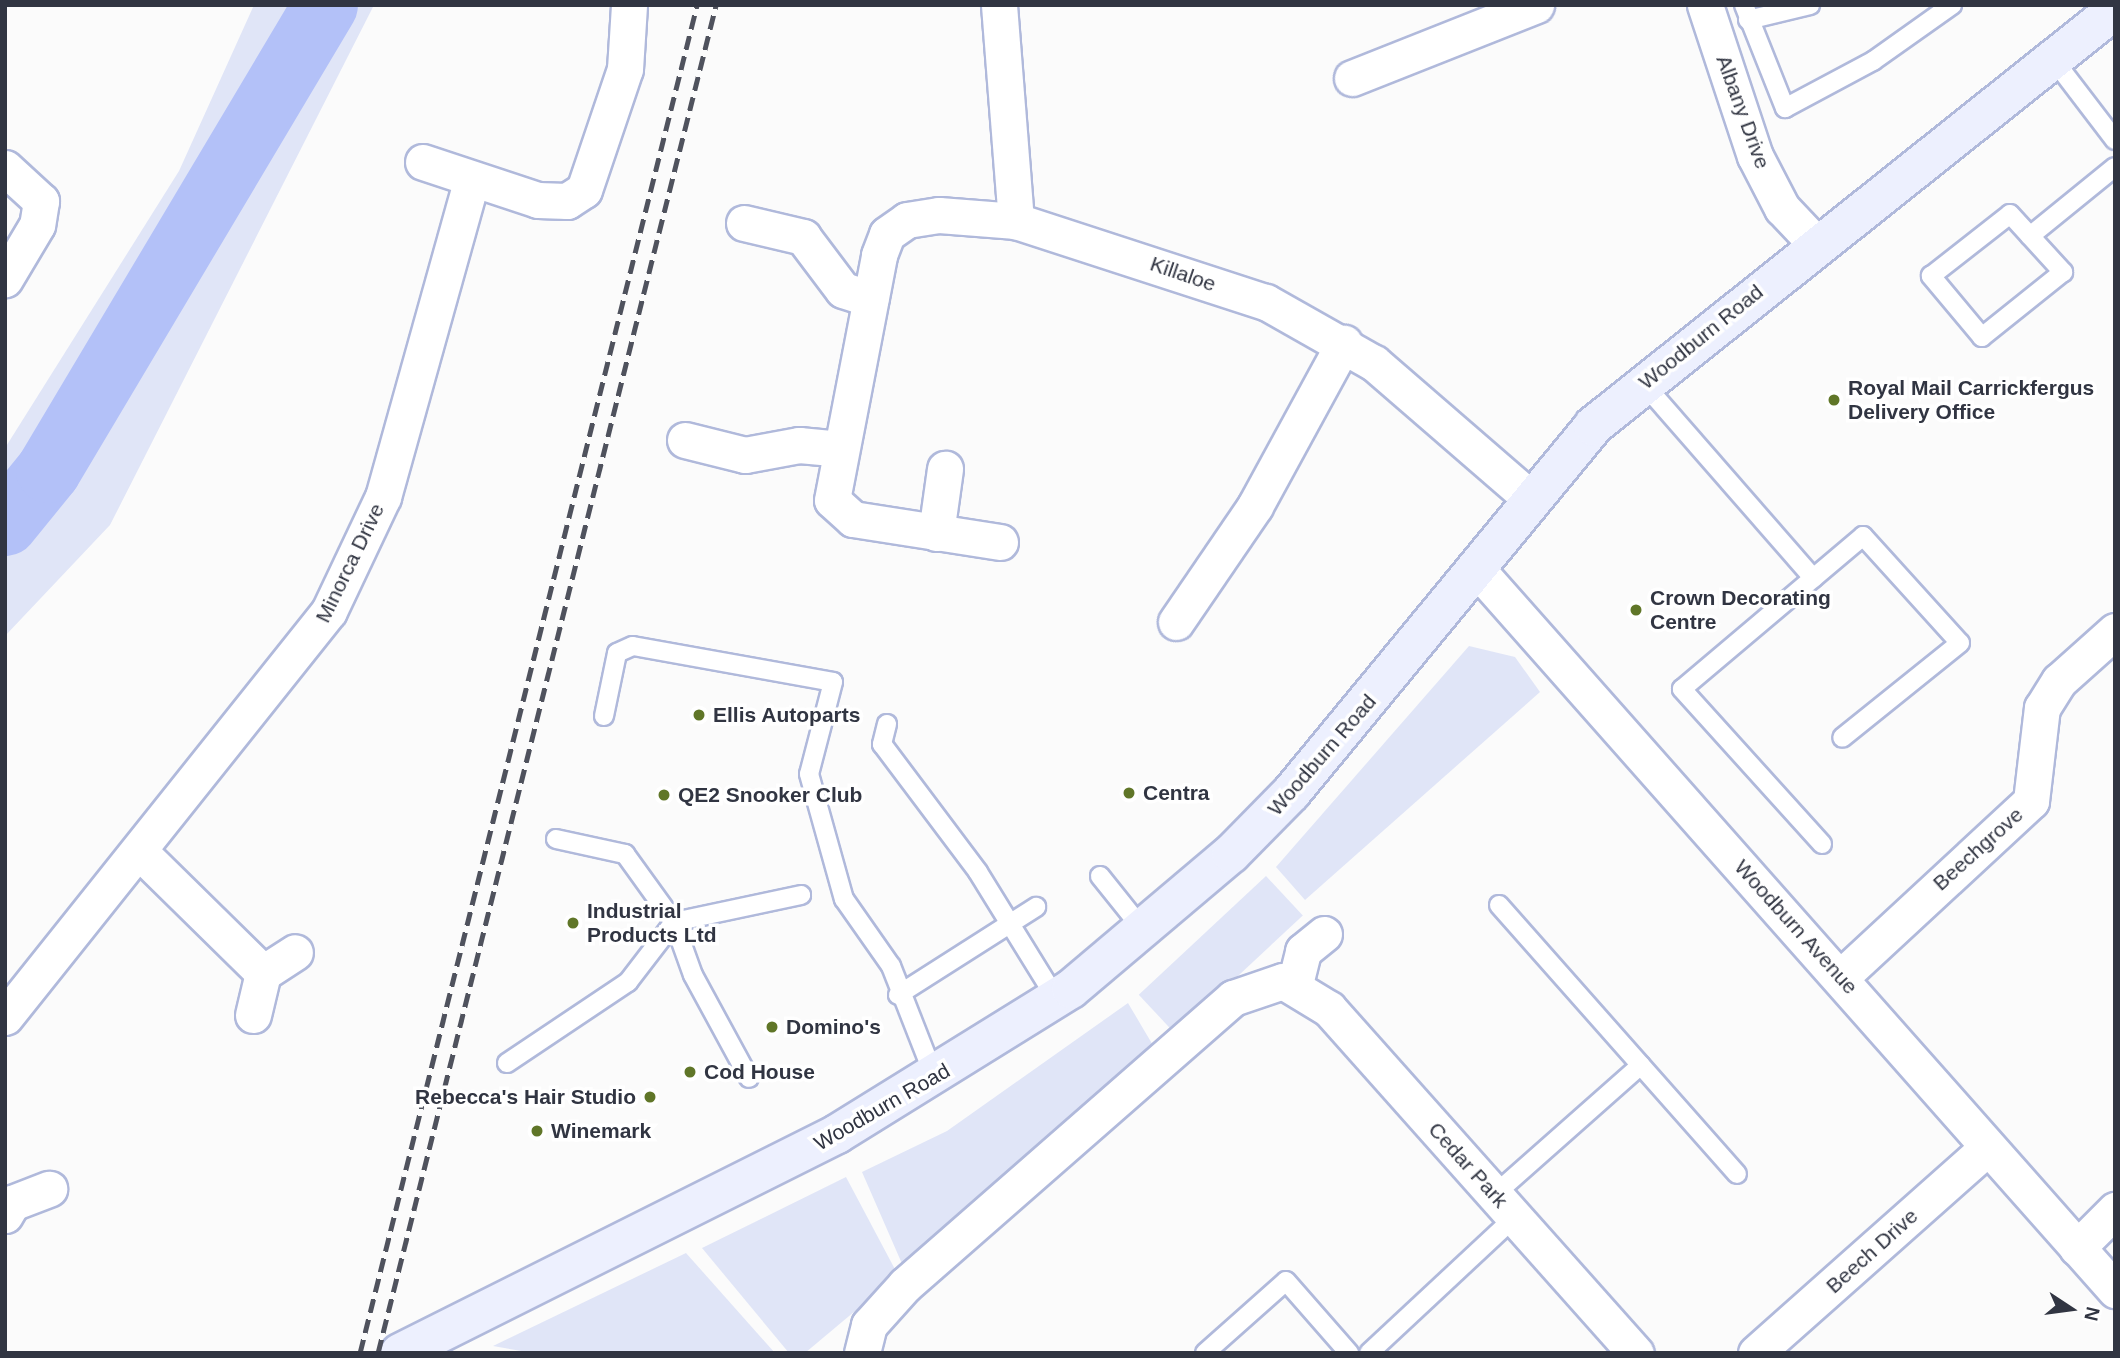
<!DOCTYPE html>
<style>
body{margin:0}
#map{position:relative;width:2120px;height:1358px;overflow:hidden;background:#fbfbfb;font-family:Helvetica,sans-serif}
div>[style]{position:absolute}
.green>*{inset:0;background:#e0e5f7;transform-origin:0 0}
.river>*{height:65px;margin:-32.5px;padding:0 32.5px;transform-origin:32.5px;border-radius:32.5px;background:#b3c1f8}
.roads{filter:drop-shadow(2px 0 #b0b9db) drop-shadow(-2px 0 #b0b9db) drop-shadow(0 2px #b0b9db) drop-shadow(0 -2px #b0b9db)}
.lane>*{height:18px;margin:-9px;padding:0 9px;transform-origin:9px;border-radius:9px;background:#fff}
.street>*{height:35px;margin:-17.5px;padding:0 17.5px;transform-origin:17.5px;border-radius:17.5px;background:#fff}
.secondary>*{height:38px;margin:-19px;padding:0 19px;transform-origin:19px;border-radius:19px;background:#edf0fe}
.rail>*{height:5px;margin-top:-2.5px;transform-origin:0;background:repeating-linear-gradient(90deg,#4f525d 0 14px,transparent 0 21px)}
.dots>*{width:19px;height:19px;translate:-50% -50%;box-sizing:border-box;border:4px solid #fff;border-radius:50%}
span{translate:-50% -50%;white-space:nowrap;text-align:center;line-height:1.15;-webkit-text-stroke:7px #fff;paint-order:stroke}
.street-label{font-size:21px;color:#313542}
.poi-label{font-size:21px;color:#313542;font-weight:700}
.left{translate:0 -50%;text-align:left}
.right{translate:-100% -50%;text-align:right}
.frame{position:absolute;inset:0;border:7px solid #313542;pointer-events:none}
.north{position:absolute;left:2036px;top:1274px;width:70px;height:70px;-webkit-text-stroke:5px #fff;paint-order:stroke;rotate:103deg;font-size:19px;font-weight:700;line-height:28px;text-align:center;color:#313542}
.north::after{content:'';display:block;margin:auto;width:24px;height:32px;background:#313542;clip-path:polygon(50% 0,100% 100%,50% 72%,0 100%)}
</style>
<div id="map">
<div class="green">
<div style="clip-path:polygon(254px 5px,374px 5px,110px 525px,5px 636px,5px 448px,179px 171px)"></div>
<div style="clip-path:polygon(1469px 646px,1515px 657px,1540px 692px,1305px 900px,1276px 867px)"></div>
<div style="left:1266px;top:876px;width:54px;height:174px;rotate:47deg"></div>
<div style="clip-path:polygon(1128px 1003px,1154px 1047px,903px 1266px,862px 1172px,947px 1131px)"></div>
<div style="clip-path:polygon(846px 1177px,898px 1275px,805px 1353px,789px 1353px,702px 1248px)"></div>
<div style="clip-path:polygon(686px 1253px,775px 1353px,533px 1353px,493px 1346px)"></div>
</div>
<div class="river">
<div style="left:5px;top:523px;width:68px;rotate:-50.9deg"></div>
<div style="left:48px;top:470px;width:541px;rotate:-59.22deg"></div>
</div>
<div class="roads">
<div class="lane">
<div style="left:1744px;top:5px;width:111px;rotate:68.3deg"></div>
<div style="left:1785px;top:108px;width:100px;rotate:-28.1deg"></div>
<div style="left:1873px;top:61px;width:97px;rotate:-35.3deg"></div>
<div style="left:1748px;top:20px;width:64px;rotate:-13.6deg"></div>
<div style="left:2053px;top:59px;width:102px;rotate:52.6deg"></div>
<div style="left:2010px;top:214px;width:79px;rotate:47.6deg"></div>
<div style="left:2063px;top:272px;width:104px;rotate:141.3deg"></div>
<div style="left:1982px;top:337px;width:80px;rotate:-129.9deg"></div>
<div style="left:1931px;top:276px;width:100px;rotate:-38.1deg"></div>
<div style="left:2030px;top:236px;width:109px;rotate:-39.1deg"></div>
<div style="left:1643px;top:383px;width:259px;rotate:48.9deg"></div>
<div style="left:604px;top:716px;width:64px;rotate:-78.3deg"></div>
<div style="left:617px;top:653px;width:17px;rotate:-24deg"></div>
<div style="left:633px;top:646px;width:203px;rotate:10.2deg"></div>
<div style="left:833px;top:682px;width:95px;rotate:104.6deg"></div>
<div style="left:809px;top:774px;width:130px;rotate:74.4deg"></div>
<div style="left:844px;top:899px;width:82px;rotate:55deg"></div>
<div style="left:891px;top:966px;width:120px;rotate:68.6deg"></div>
<div style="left:887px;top:724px;width:21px;rotate:104deg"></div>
<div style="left:882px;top:744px;width:160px;rotate:53.1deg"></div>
<div style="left:978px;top:872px;width:150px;rotate:58.3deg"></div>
<div style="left:556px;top:839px;width:71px;rotate:12.3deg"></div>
<div style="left:625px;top:854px;width:84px;rotate:54.2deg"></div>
<div style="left:674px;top:922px;width:56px;rotate:70.3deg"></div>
<div style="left:693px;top:975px;width:117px;rotate:61.5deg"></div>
<div style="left:1822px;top:844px;width:209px;rotate:-132.1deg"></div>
<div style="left:1682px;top:689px;width:237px;rotate:-40.2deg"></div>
<div style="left:1863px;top:536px;width:144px;rotate:47.8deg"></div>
<div style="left:1960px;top:643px;width:151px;rotate:141.2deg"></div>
<div style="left:1100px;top:876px;width:70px;rotate:51.3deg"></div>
<div style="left:1499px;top:905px;width:359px;rotate:48.5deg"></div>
<div style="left:898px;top:995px;width:164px;rotate:-32.5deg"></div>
<div style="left:507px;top:1063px;width:146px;rotate:-33.8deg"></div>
<div style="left:628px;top:982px;width:76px;rotate:-52.5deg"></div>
<div style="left:674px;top:922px;width:130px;rotate:-12deg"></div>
<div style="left:1494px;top:1195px;width:196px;rotate:-41.5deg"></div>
<div style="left:1205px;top:1353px;width:108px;rotate:-41.6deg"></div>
<div style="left:1286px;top:1281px;width:96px;rotate:48.8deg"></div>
<div style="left:1369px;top:1353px;width:200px;rotate:-43deg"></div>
</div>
<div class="street">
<div style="left:999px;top:5px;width:217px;rotate:85.5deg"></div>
<div style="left:1705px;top:5px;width:159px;rotate:71.7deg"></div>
<div style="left:1755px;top:156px;width:59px;rotate:62.6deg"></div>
<div style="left:1782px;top:208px;width:51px;rotate:46.6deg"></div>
<div style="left:1352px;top:78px;width:198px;rotate:-21.6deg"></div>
<div style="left:423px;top:162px;width:121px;rotate:18.3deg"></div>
<div style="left:538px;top:200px;width:29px;rotate:2deg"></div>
<div style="left:567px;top:201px;width:20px;rotate:-33deg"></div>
<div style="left:584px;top:190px;width:128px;rotate:-71.3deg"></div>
<div style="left:625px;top:69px;width:64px;rotate:-86.4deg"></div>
<div style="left:5px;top:168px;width:49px;rotate:42.5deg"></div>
<div style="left:41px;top:201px;width:24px;rotate:99deg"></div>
<div style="left:37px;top:225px;width:63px;rotate:120.7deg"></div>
<div style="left:744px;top:223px;width:61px;rotate:13.3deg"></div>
<div style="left:803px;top:237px;width:66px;rotate:53deg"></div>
<div style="left:843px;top:290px;width:29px;rotate:18deg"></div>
<div style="left:685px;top:440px;width:62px;rotate:14deg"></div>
<div style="left:745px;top:455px;width:55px;rotate:-10.5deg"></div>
<div style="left:799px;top:445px;width:42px;rotate:5.4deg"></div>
<div style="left:936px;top:533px;width:65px;rotate:-82deg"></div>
<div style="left:1000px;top:542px;width:149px;rotate:-171.1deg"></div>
<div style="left:853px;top:519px;width:28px;rotate:-138deg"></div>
<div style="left:832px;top:500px;width:249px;rotate:-79.1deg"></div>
<div style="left:879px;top:255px;width:22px;rotate:-69deg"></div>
<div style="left:887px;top:234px;width:24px;rotate:-35deg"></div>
<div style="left:907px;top:220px;width:32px;rotate:-9deg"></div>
<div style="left:939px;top:215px;width:77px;rotate:4.5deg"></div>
<div style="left:1016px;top:221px;width:263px;rotate:18deg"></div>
<div style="left:1266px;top:302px;width:124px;rotate:29.5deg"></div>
<div style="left:1374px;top:363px;width:206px;rotate:40.9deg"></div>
<div style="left:1475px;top:567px;width:966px;rotate:48.48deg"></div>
<div style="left:1176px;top:622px;width:140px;rotate:-55.7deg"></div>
<div style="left:1255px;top:506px;width:186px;rotate:-61.4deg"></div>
<div style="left:140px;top:852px;width:173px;rotate:44.5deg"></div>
<div style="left:263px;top:973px;width:38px;rotate:-33deg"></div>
<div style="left:1841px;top:977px;width:259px;rotate:-42.8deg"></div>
<div style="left:2031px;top:801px;width:94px;rotate:-83.3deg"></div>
<div style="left:2042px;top:708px;width:32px;rotate:-58deg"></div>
<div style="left:2059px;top:681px;width:75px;rotate:-41.8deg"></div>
<div style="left:1295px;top:984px;width:34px;rotate:-76deg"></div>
<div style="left:1303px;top:951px;width:27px;rotate:-39deg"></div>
<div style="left:253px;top:1015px;width:43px;rotate:-76.6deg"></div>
<div style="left:5px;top:1017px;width:519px;rotate:-51.41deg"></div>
<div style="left:329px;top:611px;width:126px;rotate:-64.7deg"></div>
<div style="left:383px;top:497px;width:328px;rotate:-74.4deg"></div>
<div style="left:5px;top:1215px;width:14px;rotate:-60deg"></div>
<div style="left:12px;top:1203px;width:40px;rotate:-21deg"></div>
<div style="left:2077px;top:1248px;width:54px;rotate:-45deg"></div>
<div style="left:862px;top:1353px;width:29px;rotate:-76deg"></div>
<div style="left:869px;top:1325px;width:54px;rotate:-48deg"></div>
<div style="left:905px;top:1285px;width:436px;rotate:-41.2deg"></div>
<div style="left:1233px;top:998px;width:53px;rotate:-18.8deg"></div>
<div style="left:1283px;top:981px;width:54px;rotate:31.3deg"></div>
<div style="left:1329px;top:1009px;width:461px;rotate:48.3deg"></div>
<div style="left:1756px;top:1353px;width:309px;rotate:-41.6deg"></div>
</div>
<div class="secondary">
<div style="left:400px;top:1353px;width:489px;rotate:-26.6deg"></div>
<div style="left:837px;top:1134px;width:275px;rotate:-31.8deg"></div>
<div style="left:1071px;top:989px;width:209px;rotate:-40.2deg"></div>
<div style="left:1231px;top:854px;width:86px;rotate:-45.5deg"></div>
<div style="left:1291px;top:793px;width:475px;rotate:-50.5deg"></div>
<div style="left:1593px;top:426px;width:667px;rotate:-38.55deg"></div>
</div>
</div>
<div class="rail">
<div style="left:360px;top:1353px;width:1389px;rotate:-75.96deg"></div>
<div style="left:378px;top:1353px;width:1390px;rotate:-75.92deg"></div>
</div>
<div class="dots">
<div style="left:1834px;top:400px;background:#607628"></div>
<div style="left:1636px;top:610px;background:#607628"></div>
<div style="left:699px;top:715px;background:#607628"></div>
<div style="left:1129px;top:793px;background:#607628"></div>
<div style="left:664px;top:795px;background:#607628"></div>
<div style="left:573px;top:923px;background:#607628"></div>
<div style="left:772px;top:1027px;background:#607628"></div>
<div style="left:690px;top:1072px;background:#607628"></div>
<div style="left:650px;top:1097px;background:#607628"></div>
<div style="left:537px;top:1131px;background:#607628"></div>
</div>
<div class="street-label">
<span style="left:1743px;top:112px;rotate:70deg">Albany Drive</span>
<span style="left:1183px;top:274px;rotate:19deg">Killaloe</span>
<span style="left:1701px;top:337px;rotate:-39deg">Woodburn Road</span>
<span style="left:350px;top:563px;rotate:-64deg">Minorca Drive</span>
<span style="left:1322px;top:755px;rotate:-49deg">Woodburn Road</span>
<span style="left:1978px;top:849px;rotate:-42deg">Beechgrove</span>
<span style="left:1796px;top:927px;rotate:48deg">Woodburn Avenue</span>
<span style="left:882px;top:1107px;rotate:-30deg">Woodburn Road</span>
<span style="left:1468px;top:1165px;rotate:48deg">Cedar Park</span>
<span style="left:1872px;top:1251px;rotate:-42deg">Beech Drive</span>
</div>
<div class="poi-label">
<span class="left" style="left:1848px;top:400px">Royal Mail Carrickfergus<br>Delivery Office</span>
<span class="left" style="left:1650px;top:610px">Crown Decorating<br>Centre</span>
<span class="left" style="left:713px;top:715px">Ellis Autoparts</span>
<span class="left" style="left:1143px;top:793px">Centra</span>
<span class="left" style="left:678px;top:795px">QE2 Snooker Club</span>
<span class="left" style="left:587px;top:923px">Industrial<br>Products Ltd</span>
<span class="left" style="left:786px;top:1027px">Domino's</span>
<span class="left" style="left:704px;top:1072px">Cod House</span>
<span class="right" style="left:636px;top:1097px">Rebecca's Hair Studio</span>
<span class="left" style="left:551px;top:1131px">Winemark</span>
</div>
<div class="frame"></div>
<div class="north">N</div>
</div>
